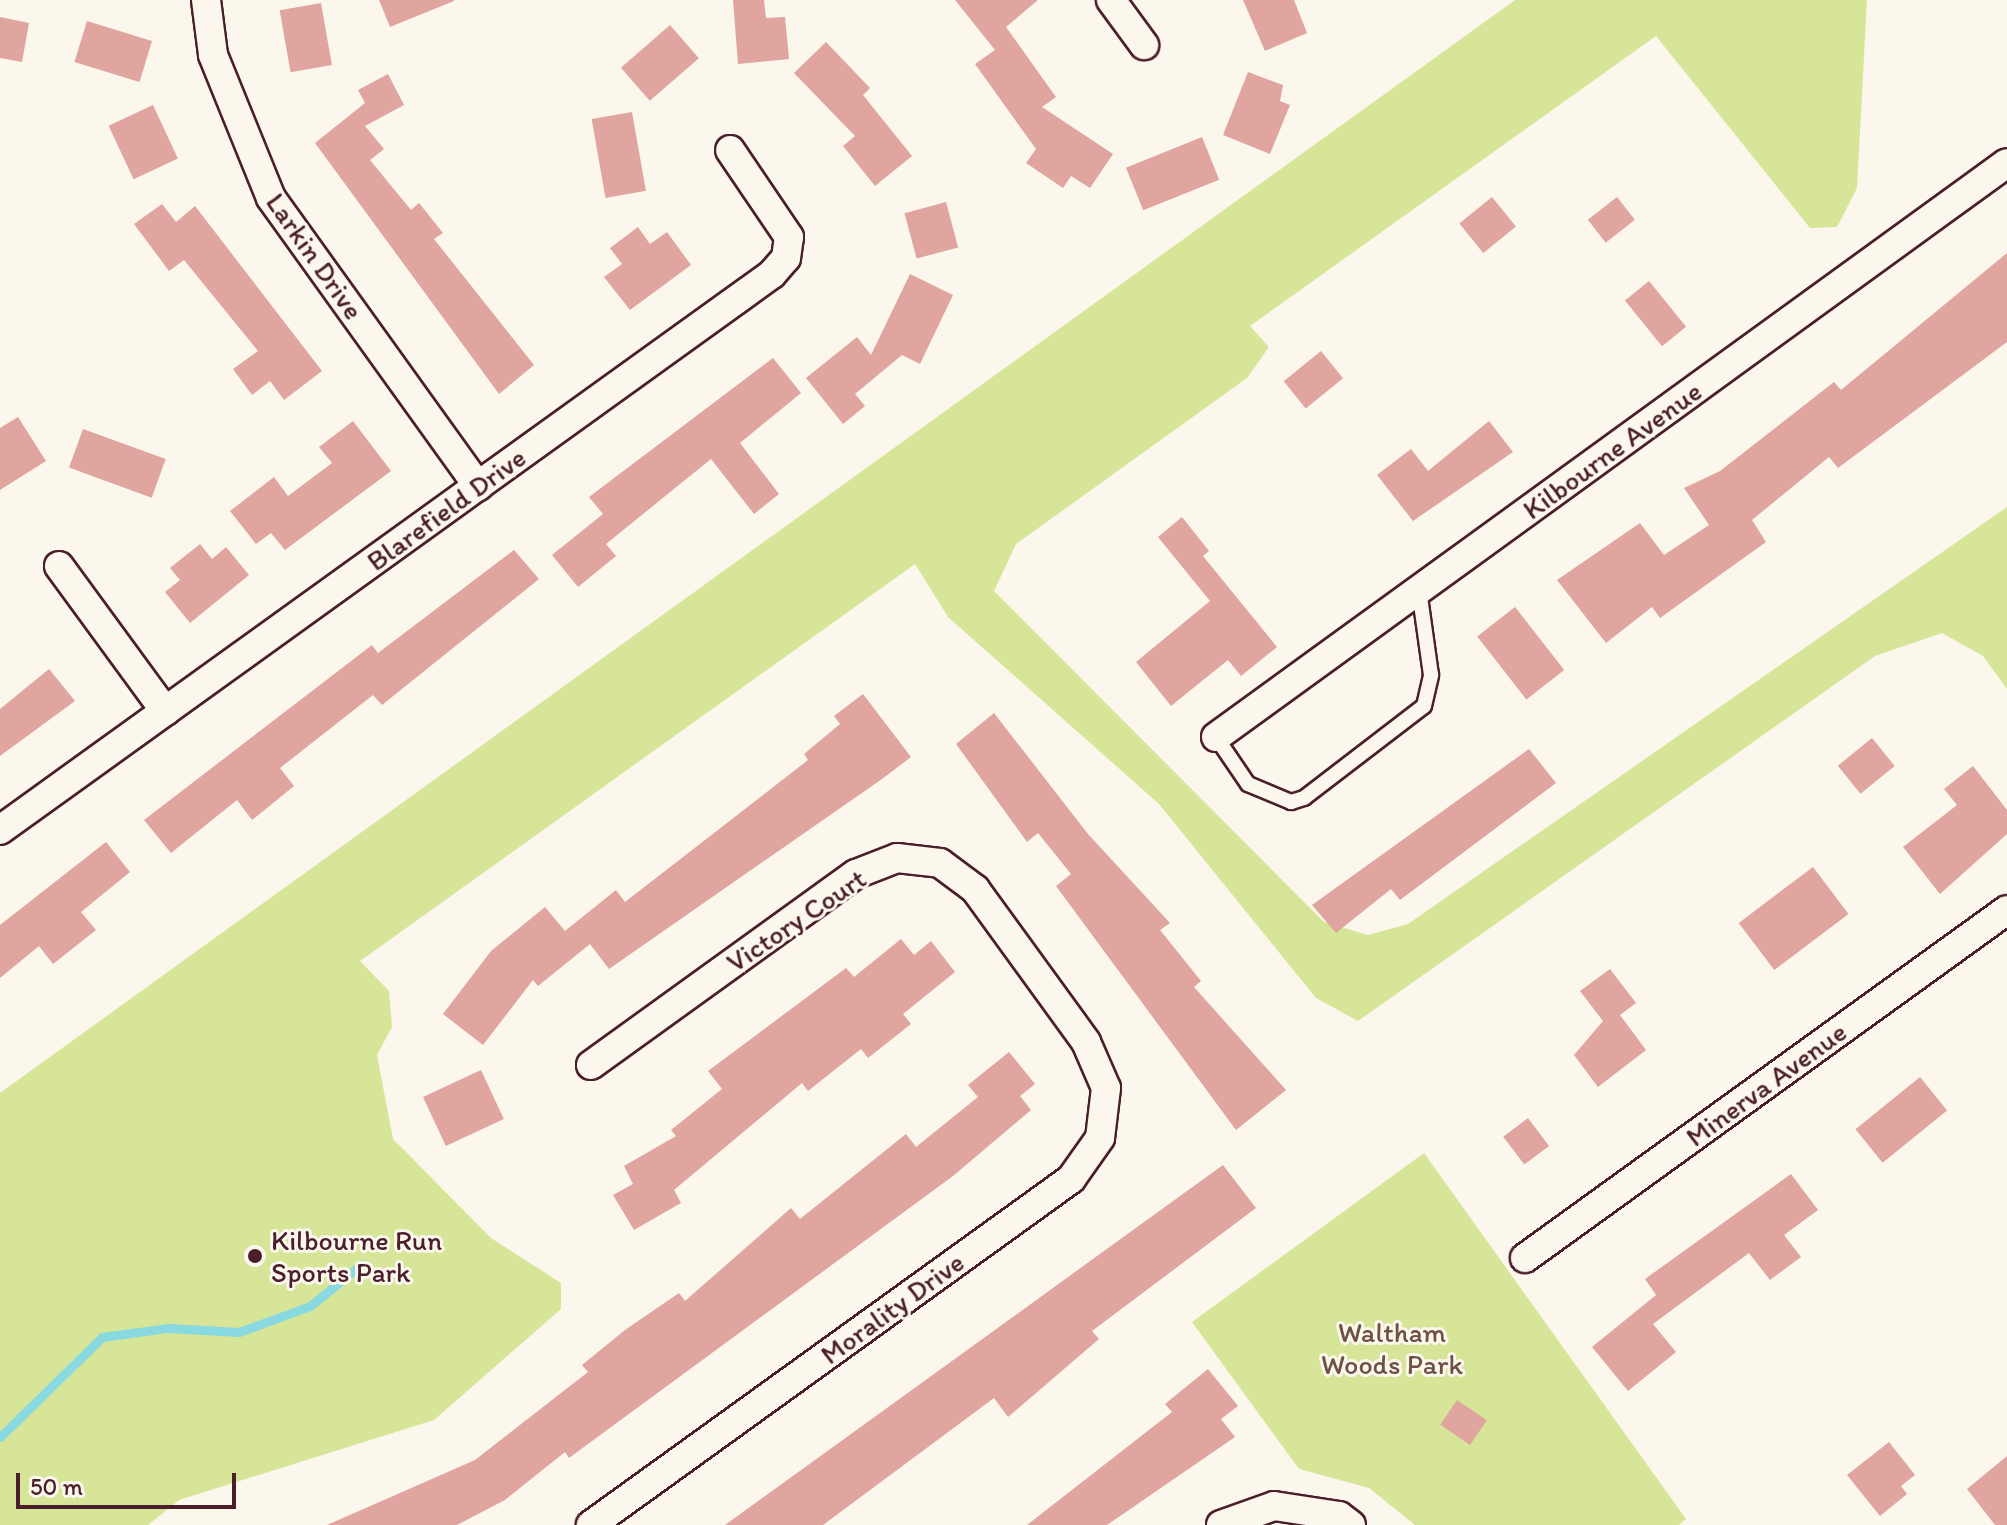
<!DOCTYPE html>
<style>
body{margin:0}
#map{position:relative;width:2007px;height:1525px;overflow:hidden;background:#fbf7ec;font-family:Itim,sans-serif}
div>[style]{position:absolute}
.green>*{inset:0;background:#d7e598}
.stream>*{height:9px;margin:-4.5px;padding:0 4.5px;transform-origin:4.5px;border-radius:4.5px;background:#88d9e0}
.building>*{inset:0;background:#dfa59e;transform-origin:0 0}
.roads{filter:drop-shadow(2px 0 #4a1f2b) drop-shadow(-2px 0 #4a1f2b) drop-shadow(0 2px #4a1f2b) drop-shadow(0 -2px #4a1f2b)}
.lane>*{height:14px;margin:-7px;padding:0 7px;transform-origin:7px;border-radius:7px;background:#fbf7ec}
.street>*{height:28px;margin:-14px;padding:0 14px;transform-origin:14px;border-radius:14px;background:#fbf7ec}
.dots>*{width:22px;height:22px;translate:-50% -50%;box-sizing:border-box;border:4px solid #fbf7ec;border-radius:50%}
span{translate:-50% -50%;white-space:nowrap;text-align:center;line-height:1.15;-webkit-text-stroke:6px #fbf7ec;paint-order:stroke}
.street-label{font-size:28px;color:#4a1f2b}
.poi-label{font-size:28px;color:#4a1f2b}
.left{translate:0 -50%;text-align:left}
.park-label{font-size:28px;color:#6d5046}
.scale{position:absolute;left:16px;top:1473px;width:220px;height:36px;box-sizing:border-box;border:4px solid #4a1f2b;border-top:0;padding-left:10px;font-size:24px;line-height:28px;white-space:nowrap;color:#4a1f2b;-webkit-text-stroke:6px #fbf7ec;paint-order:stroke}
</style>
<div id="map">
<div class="green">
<div style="clip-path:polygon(1515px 0,1867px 0,1857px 188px,1837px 227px,1810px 228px,1656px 36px,1250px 326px,1269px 347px,1247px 378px,1016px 544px,994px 591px,1324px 922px,1368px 935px,1408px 924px,2007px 507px,2007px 689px,1983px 656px,1942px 633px,1875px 656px,1358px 1021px,1316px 998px,1159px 804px,948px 617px,915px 564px,360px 961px,389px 991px,392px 1027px,377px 1055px,393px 1139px,491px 1238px,561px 1283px,561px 1309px,434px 1420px,179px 1500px,148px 1525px,0 1525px,0 1093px)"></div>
<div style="clip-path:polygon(1424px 1153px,1686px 1519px,1679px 1525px,1415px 1525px,1369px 1488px,1299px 1469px,1192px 1322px)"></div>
</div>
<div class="stream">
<div style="left:0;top:1437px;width:143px;rotate:-44.4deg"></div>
<div style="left:102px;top:1337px;width:67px;rotate:-7.8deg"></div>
<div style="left:168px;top:1328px;width:71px;rotate:3.2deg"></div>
<div style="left:239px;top:1332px;width:76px;rotate:-20.1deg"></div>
<div style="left:310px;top:1306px;width:67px;rotate:-38.9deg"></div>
</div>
<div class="building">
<div style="clip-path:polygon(379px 0,454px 0,454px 1px,390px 27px)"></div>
<div style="clip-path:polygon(733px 0,764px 0,766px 18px,785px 17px,789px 59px,738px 64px)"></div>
<div style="clip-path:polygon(955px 0,1038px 0,1006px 27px,1056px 97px,1042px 107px,1113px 154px,1090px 188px,1071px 176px,1063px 188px,1026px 163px,1036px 149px,975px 64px,995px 50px)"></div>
<div style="clip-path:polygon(1243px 0,1294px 0,1307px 33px,1265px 51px)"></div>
<div style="left:321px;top:3px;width:63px;height:42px;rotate:80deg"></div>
<div style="clip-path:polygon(0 17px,29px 23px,22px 62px,0 58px)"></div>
<div style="left:87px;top:21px;width:68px;height:43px;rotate:17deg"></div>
<div style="left:670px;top:25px;width:44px;height:65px;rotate:49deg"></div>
<div style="clip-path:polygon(826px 42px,870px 88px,863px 95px,912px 156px,875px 186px,843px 146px,855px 136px,794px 73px)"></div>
<div style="clip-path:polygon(1248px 72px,1283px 85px,1280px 101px,1290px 105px,1270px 154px,1223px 135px)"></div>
<div style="clip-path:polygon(388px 74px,404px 105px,365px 126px,384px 149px,370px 160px,411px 210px,419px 203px,443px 233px,434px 239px,534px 365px,499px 394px,315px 143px,365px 103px,358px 90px)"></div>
<div style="left:153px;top:105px;width:59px;height:49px;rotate:65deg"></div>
<div style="left:632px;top:112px;width:80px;height:41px;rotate:80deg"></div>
<div style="left:1202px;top:137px;width:46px;height:82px;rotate:68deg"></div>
<div style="left:1492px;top:197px;width:38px;height:42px;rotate:51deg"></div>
<div style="left:1617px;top:197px;width:29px;height:37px;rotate:52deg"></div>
<div style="left:946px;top:202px;width:47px;height:43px;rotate:75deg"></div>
<div style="clip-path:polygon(162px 204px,176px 222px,195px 206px,322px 371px,284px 400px,270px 381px,252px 395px,233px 369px,258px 351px,184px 260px,169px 271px,134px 224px)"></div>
<div style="clip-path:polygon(638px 227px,650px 244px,667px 232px,691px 265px,630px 310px,604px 277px,622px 264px,610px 248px)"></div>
<div style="clip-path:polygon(2007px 253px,2007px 342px,1838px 468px,1829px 457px,1752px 520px,1766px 542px,1660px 618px,1652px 607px,1606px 643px,1557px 580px,1640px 523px,1664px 555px,1709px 525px,1684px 488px,1720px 471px,1834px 382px,1841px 390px)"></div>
<div style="clip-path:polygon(910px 274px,953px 295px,920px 364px,902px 355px,855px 394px,865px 406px,843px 424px,806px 378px,857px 337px,871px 355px)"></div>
<div style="left:1649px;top:281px;width:59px;height:31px;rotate:51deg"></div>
<div style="left:1321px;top:351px;width:35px;height:48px;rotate:51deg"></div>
<div style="clip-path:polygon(773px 358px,801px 393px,740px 443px,779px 494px,754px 514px,711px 459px,606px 544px,616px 556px,578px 587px,552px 555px,603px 514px,589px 497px)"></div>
<div style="clip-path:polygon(18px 417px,46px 461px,0 490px,0 428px)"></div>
<div style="clip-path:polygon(353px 421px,391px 471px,285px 550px,271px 533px,256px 544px,230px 511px,274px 477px,288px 496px,332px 463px,319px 447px)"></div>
<div style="clip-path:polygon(1489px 421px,1513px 452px,1413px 521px,1377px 475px,1411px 449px,1428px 471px)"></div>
<div style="left:83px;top:429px;width:88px;height:41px;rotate:20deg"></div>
<div style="clip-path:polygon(1182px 517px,1209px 551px,1203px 556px,1277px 647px,1241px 676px,1228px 660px,1171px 706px,1136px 662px,1210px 601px,1158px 537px)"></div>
<div style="clip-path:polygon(200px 544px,212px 559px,226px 547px,249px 575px,190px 623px,165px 592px,180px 580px,170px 568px)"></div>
<div style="clip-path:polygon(514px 550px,539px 579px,382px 705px,373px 695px,280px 768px,294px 786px,252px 820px,237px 800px,171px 853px,144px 820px,372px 645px,378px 653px)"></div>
<div style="left:1515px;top:607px;width:80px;height:48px;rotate:52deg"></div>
<div style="clip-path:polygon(49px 669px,75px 701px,0 756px,0 709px)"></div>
<div style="clip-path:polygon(863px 694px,911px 757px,882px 779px,609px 969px,590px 944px,538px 986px,533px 980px,483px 1045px,443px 1014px,491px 951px,545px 907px,565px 931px,616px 890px,625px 902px,808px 760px,804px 754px,840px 724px,834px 716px)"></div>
<div style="clip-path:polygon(994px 713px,1088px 834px,1170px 923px,1160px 930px,1201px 981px,1194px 987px,1286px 1090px,1236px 1130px,1056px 886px,1071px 874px,1038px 833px,1027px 842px,956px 744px)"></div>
<div style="left:1872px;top:738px;width:36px;height:44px;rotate:51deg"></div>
<div style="clip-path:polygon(1529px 749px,1556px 783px,1400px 900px,1391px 889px,1336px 933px,1312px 905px)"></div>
<div style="clip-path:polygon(1973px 766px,2007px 810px,2007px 834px,1940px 894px,1903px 847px,1957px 805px,1944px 789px)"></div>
<div style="clip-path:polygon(106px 842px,130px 872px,81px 912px,96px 930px,53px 964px,39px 946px,0 978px,0 925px)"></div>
<div style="left:1813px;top:867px;width:59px;height:93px;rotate:53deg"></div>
<div style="clip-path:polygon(901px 939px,914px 955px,931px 941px,955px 972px,903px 1014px,911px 1024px,868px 1058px,861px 1049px,808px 1091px,802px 1083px,674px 1190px,681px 1203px,634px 1230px,613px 1195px,633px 1184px,624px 1166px,676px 1136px,671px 1130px,722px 1089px,708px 1071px,846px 968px,854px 977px)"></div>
<div style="clip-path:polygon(1610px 969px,1636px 1003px,1620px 1015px,1646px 1050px,1598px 1087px,1574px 1055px,1603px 1021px,1580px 991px)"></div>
<div style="clip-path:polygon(1009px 1052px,1035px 1084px,1020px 1096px,1031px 1110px,953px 1176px,569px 1458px,565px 1452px,505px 1500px,457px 1525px,327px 1525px,475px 1460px,588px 1372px,582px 1365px,625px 1330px,679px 1293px,685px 1301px,791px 1208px,800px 1219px,906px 1134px,916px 1147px,978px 1097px,968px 1085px)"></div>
<div style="left:481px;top:1070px;width:54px;height:64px;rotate:65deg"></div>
<div style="left:1920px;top:1077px;width:43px;height:83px;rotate:51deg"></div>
<div style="left:1528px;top:1118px;width:35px;height:31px;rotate:53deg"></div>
<div style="clip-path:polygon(1223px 1165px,1256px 1208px,1092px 1331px,1099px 1339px,1008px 1417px,994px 1398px,823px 1525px,725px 1525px)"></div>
<div style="clip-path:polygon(1791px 1174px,1818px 1210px,1784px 1235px,1801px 1257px,1770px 1280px,1749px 1253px,1653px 1324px,1676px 1352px,1628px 1391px,1592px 1347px,1656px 1295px,1645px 1279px)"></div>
<div style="clip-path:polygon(1208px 1369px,1238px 1406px,1221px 1419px,1235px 1437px,1107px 1525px,1027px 1525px,1172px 1412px,1165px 1404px)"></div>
<div style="left:1457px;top:1400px;width:36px;height:30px;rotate:34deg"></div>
<div style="clip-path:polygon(1889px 1442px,1915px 1475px,1901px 1486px,1907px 1494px,1880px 1516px,1847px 1475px)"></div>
<div style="clip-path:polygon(2007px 1456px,2007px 1525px,1995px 1525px,1967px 1489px)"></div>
</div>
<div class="roads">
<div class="lane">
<div style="left:1216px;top:737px;width:57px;rotate:55.8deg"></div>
<div style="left:1248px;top:784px;width:47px;rotate:22.7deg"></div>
<div style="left:1291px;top:802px;width:14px;rotate:-17deg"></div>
<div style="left:1304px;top:798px;width:151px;rotate:-37.5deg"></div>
<div style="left:1424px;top:706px;width:32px;rotate:-77deg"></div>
<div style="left:1431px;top:675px;width:86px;rotate:-98deg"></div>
</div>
<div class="street">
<div style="left:206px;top:0;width:55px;rotate:82.7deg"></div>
<div style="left:213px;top:55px;width:154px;rotate:67.9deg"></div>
<div style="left:271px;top:198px;width:355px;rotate:54.3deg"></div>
<div style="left:1111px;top:0;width:56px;rotate:53.7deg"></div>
<div style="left:59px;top:566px;width:180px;rotate:53.8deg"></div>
<div style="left:1216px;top:737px;width:977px;rotate:-35.97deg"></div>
<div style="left:0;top:830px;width:951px;rotate:-35.76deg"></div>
<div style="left:772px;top:274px;width:21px;rotate:-49deg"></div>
<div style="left:786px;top:258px;width:21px;rotate:-82deg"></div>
<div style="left:789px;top:237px;width:105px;rotate:-124.1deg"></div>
<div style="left:591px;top:1065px;width:327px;rotate:-35.8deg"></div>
<div style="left:856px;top:874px;width:44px;rotate:-21.3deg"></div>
<div style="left:897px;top:858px;width:43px;rotate:6.6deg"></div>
<div style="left:940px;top:863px;width:44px;rotate:36.6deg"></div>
<div style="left:975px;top:889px;width:189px;rotate:54deg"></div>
<div style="left:1086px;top:1042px;width:50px;rotate:66.5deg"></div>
<div style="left:1106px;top:1088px;width:50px;rotate:96.8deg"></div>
<div style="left:1100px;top:1138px;width:50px;rotate:125.3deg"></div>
<div style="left:1071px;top:1179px;width:592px;rotate:144.21deg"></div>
<div style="left:1525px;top:1258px;width:594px;rotate:-35.83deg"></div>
<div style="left:1221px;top:1525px;width:56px;rotate:-19.7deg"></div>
<div style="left:1274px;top:1506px;width:66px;rotate:8.7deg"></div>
<div style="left:1339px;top:1516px;width:15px;rotate:37deg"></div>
</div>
</div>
<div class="dots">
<div style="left:255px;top:1256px;background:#4a1f2b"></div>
</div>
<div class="street-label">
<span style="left:315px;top:256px;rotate:55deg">Larkin Drive</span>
<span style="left:1612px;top:450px;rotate:-36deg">Kilbourne Avenue</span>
<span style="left:446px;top:509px;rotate:-36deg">Blarefield Drive</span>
<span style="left:796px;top:920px;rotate:-34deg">Victory Court</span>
<span style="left:1766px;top:1084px;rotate:-36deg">Minerva Avenue</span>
<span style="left:892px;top:1308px;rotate:-36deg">Morality Drive</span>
</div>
<div class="poi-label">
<span class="left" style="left:271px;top:1256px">Kilbourne Run<br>Sports Park</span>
</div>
<div class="park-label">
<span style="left:1392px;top:1348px">Waltham<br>Woods Park</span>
</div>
<div class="scale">50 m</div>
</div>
